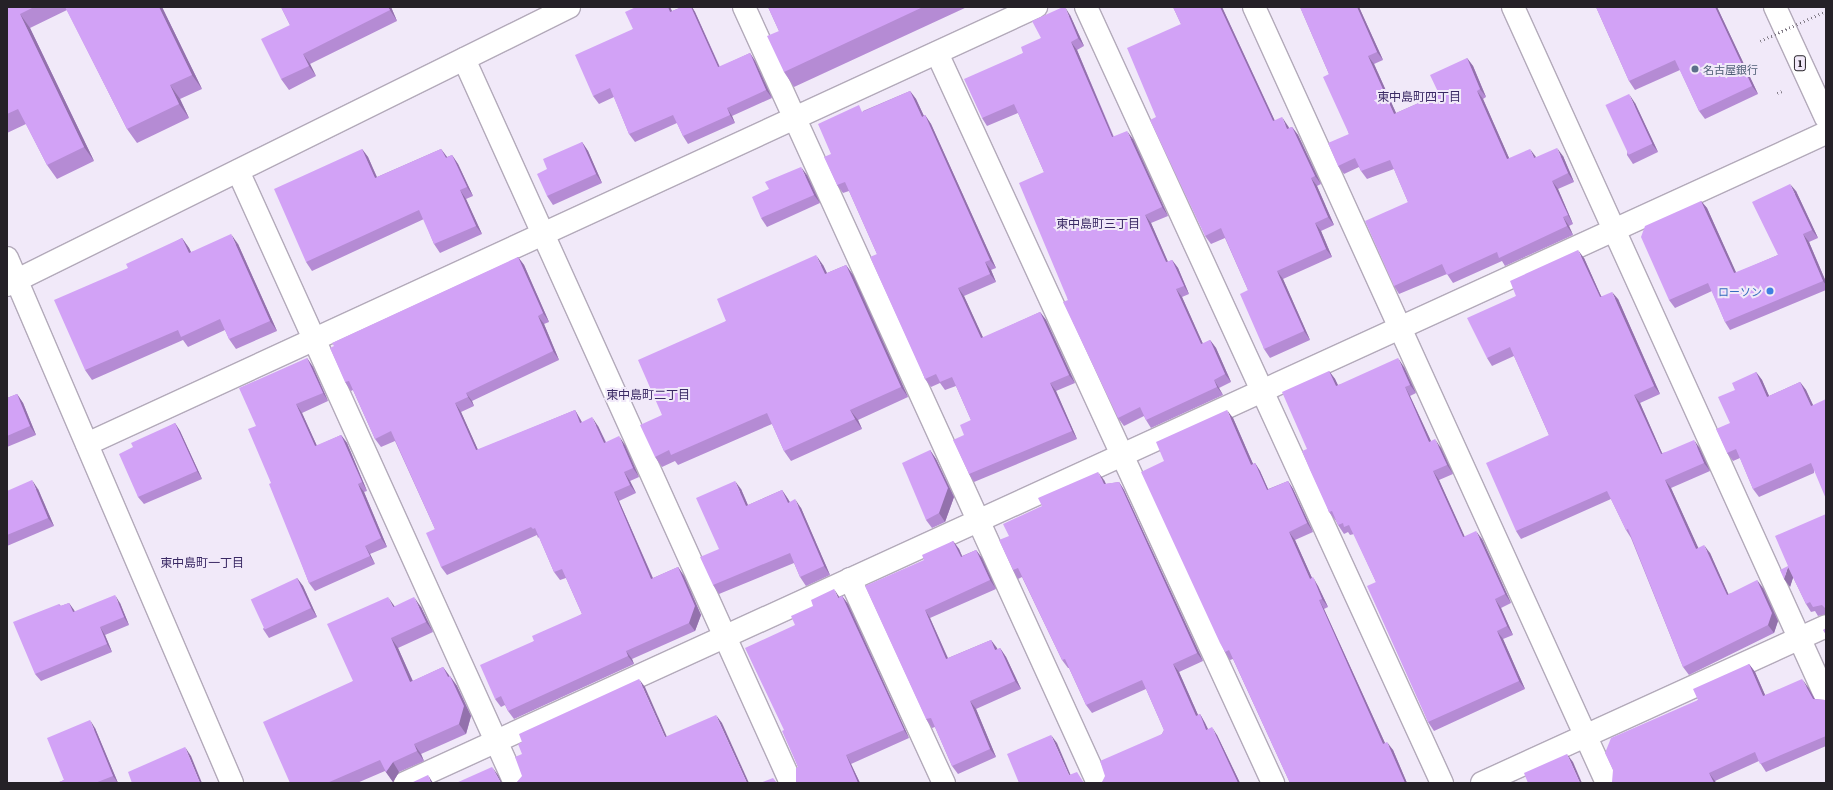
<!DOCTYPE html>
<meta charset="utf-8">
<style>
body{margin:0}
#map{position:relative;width:1833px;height:790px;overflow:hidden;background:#f1e9f9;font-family:Literata,"Noto Sans JP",serif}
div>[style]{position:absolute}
.path>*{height:2.5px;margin-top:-1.25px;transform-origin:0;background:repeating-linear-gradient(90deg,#837d88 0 1px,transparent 0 4px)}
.roads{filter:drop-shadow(1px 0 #b3aaba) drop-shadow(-1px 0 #b3aaba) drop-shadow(0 1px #b3aaba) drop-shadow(0 -1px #b3aaba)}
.minor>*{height:22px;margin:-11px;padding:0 11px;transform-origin:11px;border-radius:11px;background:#fff}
.tertiary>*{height:22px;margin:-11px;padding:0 11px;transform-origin:11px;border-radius:11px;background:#fff}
.trunk>*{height:22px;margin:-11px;padding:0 11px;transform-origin:11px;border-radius:11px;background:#fff}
.path-bridge>*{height:2.5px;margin-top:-1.25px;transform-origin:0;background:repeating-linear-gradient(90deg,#837d88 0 1px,transparent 0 4px)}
.wall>*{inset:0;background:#b58bd4}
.shaded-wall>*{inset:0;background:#9371ac}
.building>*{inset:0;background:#d2a2f6;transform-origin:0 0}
.dots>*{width:11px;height:11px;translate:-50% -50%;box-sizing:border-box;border:2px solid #f1e9f9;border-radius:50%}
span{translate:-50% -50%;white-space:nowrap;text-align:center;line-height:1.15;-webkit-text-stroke:4px #f1e9f9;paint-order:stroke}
.shield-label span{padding:1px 3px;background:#f1e9f9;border:1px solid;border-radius:3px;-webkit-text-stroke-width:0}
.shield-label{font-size:10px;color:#252127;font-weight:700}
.service-label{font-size:11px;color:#4e5e75}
.left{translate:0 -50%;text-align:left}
.shop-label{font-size:11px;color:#366cbe}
.right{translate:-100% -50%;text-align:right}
.neighbourhood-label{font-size:12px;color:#3a2964}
.frame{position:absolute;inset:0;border:8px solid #252127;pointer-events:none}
</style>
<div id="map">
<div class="path">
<div style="left:1777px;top:93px;width:5px;rotate:-22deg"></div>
</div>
<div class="roads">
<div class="minor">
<div style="left:744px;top:7px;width:853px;rotate:65.48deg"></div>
<div style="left:1086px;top:7px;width:854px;rotate:65.36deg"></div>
<div style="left:1254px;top:7px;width:853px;rotate:65.54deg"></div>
<div style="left:1513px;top:7px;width:758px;rotate:65.6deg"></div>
<div style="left:937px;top:53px;width:804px;rotate:65.28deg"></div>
<div style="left:464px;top:59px;width:794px;rotate:65.69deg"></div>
<div style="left:238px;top:171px;width:672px;rotate:65.65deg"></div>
<div style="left:87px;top:444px;width:1045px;rotate:-24.73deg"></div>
<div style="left:850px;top:579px;width:225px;rotate:65.3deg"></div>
<div style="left:405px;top:783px;width:1563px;rotate:-24.58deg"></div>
<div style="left:1482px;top:783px;width:378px;rotate:-24.5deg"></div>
</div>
<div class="tertiary">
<div style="left:7px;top:258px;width:571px;rotate:66.8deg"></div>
<div style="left:7px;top:285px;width:627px;rotate:-26.32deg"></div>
</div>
<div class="trunk">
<div style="left:1775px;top:7px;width:122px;rotate:65.3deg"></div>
</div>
</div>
<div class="path-bridge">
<div style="left:1760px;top:41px;width:72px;rotate:-24.4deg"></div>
</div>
<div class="wall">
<div style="clip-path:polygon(7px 7px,162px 7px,202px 89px,180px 99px,189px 118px,137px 143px,127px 129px,67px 10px,30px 28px,94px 161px,57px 179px,47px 165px,26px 124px,7px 133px)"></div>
<div style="clip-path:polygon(281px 7px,391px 7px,397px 21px,310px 64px,316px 76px,289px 90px,281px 79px,290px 25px)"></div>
<div style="clip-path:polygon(636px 7px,670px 7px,672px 11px,682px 7px,692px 7px,695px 12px,720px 67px,750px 53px,755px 61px,772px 98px,732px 116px,735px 123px,688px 144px,683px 136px,677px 123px,635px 142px,629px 134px,614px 97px,599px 104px,593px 96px,633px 29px)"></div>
<div style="clip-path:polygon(768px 7px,967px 7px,794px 87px,784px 72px,779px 31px)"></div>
<div style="clip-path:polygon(1173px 7px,1222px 7px,1275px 121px,1288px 126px,1289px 128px,1292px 127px,1298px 135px,1321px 184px,1317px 186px,1334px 225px,1321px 231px,1332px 257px,1283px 279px,1310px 340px,1270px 358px,1264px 349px,1248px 290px,1225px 238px,1211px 244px,1205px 236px,1181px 24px)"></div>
<div style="clip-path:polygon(1300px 7px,1359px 7px,1383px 60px,1374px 64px,1396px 113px,1439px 94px,1467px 58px,1473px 66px,1486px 97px,1483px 99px,1509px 158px,1563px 156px,1574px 182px,1558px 189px,1573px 224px,1569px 226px,1573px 235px,1505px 266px,1502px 261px,1453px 283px,1447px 274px,1399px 294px,1394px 286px,1408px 202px,1394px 169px,1367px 179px,1361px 171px,1359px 167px,1344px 174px,1338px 166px,1349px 134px,1329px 74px)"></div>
<div style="clip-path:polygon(1596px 7px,1717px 7px,1758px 94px,1705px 119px,1699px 111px,1680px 70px,1635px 90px,1629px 81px)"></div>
<div style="clip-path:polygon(1070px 15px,1084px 46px,1077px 50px,1114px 137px,1133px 139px,1168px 216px,1151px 223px,1168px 262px,1172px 260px,1178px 268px,1189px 294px,1182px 297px,1203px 344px,1210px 340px,1216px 348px,1231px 382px,1219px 388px,1223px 395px,1151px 428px,1146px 420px,1144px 416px,1124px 426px,1118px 418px,1068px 300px,1044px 172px,1018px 113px,987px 126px,982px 118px,1023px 53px)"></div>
<div style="clip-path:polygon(910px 91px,916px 99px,924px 116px,925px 115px,931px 124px,996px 268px,991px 270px,996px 282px,964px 296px,983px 338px,1040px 312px,1046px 320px,1075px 383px,1056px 391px,1077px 439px,974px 482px,969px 474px,964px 435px,971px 420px,956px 386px,945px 390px,940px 383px,931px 387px,925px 379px,877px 254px,849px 191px,843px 193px,837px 185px,863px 111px)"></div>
<div style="clip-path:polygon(1635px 103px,1658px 152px,1633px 164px,1627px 155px)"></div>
<div style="clip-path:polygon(582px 142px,588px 151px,602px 183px,553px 205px,547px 196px,547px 169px)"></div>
<div style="clip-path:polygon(362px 149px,368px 157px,377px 177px,441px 149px,447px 157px,452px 155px,458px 164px,473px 196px,466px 199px,482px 234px,440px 253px,434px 244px,424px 219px,312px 271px,306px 262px)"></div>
<div style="clip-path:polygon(807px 175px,820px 203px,767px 227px,761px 218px)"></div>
<div style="clip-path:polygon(1796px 191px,1818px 238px,1809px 242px,1826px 282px,1826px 290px,1730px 330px,1725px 322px,1712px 291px,1675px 308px,1669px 300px,1701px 201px,1707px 208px,1736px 273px,1778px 255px)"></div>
<div style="clip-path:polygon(182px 238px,189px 248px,191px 252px,238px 244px,277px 331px,236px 349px,229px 339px,225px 330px,188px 347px,183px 340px,92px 380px,85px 370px,128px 268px)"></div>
<div style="clip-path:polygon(518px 257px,524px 265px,549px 322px,544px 324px,559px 360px,472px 401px,474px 406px,461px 412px,478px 450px,575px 410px,582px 422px,598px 426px,606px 442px,625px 445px,639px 477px,630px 481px,636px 493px,619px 501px,653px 578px,678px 567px,684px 576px,701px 615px,695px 631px,632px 659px,634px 664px,514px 719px,508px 711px,505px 705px,501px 707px,495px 699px,534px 641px,582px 614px,566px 578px,560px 580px,554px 572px,539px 537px,538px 538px,537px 535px,447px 575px,441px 567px,435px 529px,395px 441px,381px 447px,375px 439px,353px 390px,351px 391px,345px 382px)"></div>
<div style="clip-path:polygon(1584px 258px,1601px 296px,1618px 299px,1660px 394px,1640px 403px,1662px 453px,1699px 447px,1710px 471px,1671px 488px,1698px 548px,1710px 553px,1728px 594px,1763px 588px,1778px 621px,1774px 633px,1689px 675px,1683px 667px,1631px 538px,1626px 530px,1611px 499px,1521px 539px,1516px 531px,1549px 435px,1514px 356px,1492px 366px,1487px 358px,1516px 296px)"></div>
<div style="clip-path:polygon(823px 265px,827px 273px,846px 265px,853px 275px,908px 397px,858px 420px,862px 429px,791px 461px,784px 451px,772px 424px,678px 465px,675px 461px,662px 467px,655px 457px,662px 415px,726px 321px)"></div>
<div style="clip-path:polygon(307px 358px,313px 367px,328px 401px,302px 413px,317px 446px,341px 435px,347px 443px,367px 491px,364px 492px,387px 547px,370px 554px,375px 564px,315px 591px,309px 583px,271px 483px)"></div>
<div style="clip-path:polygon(1404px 367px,1416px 393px,1410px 396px,1431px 441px,1441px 448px,1453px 474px,1439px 480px,1464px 536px,1482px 539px,1511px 603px,1501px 608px,1513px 635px,1503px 639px,1525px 689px,1434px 731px,1428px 722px,1376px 582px,1354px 534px,1350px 535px,1348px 532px,1344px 534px,1338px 525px,1336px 521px,1329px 512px,1307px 449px,1329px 371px,1335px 379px,1338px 385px)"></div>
<div style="clip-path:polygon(1756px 372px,1762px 380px,1769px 396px,1800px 382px,1806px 390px,1813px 405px,1814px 473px,1759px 497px,1753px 489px,1740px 458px,1733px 461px,1727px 453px,1730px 423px,1735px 390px)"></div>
<div style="clip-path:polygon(17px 394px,23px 403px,36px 435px,7px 447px,7px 398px)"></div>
<div style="clip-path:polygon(1233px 418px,1253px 464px,1255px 463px,1260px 471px,1268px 489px,1288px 481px,1293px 489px,1313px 532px,1295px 540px,1312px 578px,1318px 586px,1328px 607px,1324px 609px,1385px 743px,1393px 750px,1407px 783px,1290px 783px,1233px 659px,1230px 660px,1225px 652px,1164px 461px)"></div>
<div style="clip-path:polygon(175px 423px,180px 431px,202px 479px,144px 504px,138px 497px,133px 447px)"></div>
<div style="clip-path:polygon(930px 450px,936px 459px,954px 497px,945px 522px,932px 528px,926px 520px)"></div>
<div style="clip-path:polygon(1104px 480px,1106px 484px,1119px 482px,1124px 490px,1203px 661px,1179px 672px,1198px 715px,1200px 714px,1205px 723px,1208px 729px,1217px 735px,1240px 783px,1101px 783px,1162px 734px,1164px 730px,1146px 689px,1092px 713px,1086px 705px,1069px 668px,1068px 668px,1062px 660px,1022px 577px,1018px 579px,1013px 570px,1009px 536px)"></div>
<div style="clip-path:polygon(38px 489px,54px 526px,7px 546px,7px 491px)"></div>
<div style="clip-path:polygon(741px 489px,748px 505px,782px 490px,790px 502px,801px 508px,830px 575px,806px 586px,800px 577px,794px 563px,719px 594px,713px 585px,719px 549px)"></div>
<div style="clip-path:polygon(1826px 514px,1826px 614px,1818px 616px,1815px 611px,1811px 612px,1806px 604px,1793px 577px,1790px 587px,1788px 566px)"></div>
<div style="clip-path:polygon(953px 541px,959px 549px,962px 556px,976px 550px,982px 558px,996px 589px,930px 618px,948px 658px,991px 640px,997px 650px,1000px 648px,1006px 657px,1021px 689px,976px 709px,996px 757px,958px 774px,952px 766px,935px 727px,932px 728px,926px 719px,924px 560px)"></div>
<div style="clip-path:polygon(297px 578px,303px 586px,317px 617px,269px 638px,263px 629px)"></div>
<div style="clip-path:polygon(842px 596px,848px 604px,909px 738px,851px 764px,860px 783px,794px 783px,796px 782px,798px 767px,784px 730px,795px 625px)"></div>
<div style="clip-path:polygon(69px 603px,75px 612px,120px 603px,129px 625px,105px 635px,112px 652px,41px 681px,35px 674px,59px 604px,61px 606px)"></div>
<div style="clip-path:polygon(394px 606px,421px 607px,433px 632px,398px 648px,413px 681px,443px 667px,457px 686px,471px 716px,466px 734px,421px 754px,424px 761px,399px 772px,393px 782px,385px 771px,357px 783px,290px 783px,353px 681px)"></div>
<div style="clip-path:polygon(1749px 664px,1755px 672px,1765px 695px,1808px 687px,1815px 699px,1825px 700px,1826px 699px,1826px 746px,1766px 772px,1759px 761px,1715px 781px,1716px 783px,1609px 783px,1612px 782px,1698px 700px)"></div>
<div style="clip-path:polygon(95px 728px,118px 783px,57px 783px,64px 780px)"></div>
</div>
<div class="shaded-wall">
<div style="clip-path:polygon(159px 7px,162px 7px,202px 89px,192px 75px)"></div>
<div style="clip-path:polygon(388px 7px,391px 7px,397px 21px,390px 10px)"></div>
<div style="clip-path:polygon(668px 7px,670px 7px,676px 20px,670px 12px)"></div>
<div style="clip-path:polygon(691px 7px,692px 7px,695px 12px,723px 75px,718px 67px)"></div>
<div style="clip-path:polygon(1065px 7px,1070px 15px,1084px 46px,1078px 38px)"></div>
<div style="clip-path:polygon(1220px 7px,1222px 7px,1279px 130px,1273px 121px)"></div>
<div style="clip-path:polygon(1357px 7px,1359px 7px,1383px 60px,1377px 52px)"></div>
<div style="clip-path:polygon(1715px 7px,1717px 7px,1758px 94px,1752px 86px)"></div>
<div style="clip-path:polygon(20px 14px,30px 28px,94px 161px,84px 147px)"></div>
<div style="clip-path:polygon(1071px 42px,1077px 50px,1117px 146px,1112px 137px)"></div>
<div style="clip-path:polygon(750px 53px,755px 61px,772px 98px,766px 90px)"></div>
<div style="clip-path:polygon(303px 54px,310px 64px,316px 76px,309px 66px)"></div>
<div style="clip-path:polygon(1368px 56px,1374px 64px,1400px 122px,1394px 114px)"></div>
<div style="clip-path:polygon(1467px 58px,1473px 66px,1486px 97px,1480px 89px)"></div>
<div style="clip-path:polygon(170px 85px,180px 99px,189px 118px,179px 104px)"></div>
<div style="clip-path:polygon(910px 91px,916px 99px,928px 125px,922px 117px)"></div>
<div style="clip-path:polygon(1477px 91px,1483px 99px,1513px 167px,1507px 159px)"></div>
<div style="clip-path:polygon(1629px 94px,1635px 103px,1658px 152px,1652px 144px)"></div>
<div style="clip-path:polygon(727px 108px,732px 116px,735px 123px,730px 115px)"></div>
<div style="clip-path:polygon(925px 115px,931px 124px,996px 268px,990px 260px)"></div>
<div style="clip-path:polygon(1282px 117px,1288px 126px,1293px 137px,1287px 129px)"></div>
<div style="clip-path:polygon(1292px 127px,1298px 135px,1321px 184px,1315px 176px)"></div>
<div style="clip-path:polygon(1127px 131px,1133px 139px,1168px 216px,1162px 207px)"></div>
<div style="clip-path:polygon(582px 142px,588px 151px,602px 183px,596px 174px)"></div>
<div style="clip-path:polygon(1557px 148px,1563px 156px,1574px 182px,1568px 173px)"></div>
<div style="clip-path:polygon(362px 149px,368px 157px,381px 187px,375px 178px)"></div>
<div style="clip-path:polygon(441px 149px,447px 157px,446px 158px)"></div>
<div style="clip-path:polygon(1530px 149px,1536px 157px,1534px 158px)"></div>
<div style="clip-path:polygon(452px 155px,458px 164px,473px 196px,467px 187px)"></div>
<div style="clip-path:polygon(801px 167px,807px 175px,820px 203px,814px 195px)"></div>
<div style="clip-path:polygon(1311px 178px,1317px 186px,1334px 225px,1328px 217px)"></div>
<div style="clip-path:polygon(1552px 181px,1558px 189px,1573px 224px,1568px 215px)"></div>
<div style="clip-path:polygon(1790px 184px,1796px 191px,1818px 238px,1812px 230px)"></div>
<div style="clip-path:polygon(460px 190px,466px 199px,482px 234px,476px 226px)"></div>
<div style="clip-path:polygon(1701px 201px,1707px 208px,1740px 281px,1734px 273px)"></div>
<div style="clip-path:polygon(1145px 215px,1151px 223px,1172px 271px,1166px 262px)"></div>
<div style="clip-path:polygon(1563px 217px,1569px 226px,1573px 235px,1567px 226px)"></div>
<div style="clip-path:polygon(1315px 223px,1321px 231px,1332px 257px,1326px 249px)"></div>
<div style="clip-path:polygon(231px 234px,238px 244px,277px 331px,270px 321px)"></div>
<div style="clip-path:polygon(1803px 234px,1809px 242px,1826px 282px,1826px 285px,1823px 281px)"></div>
<div style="clip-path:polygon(182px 238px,189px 248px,196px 263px,189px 253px)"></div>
<div style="clip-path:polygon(1578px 250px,1584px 258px,1605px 305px,1600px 297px)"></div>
<div style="clip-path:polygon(816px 255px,823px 265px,832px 284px,825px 274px)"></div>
<div style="clip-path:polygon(518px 257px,524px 265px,549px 322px,543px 313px)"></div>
<div style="clip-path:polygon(1172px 260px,1178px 268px,1189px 294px,1184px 286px)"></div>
<div style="clip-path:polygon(985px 262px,991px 270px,996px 282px,990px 274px)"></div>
<div style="clip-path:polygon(846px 265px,853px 275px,908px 397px,901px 387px)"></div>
<div style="clip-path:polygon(1277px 271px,1283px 279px,1310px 340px,1304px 331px)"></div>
<div style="clip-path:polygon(958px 288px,964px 296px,987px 346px,981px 338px)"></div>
<div style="clip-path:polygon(1176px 289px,1182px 297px,1207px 353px,1201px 344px)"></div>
<div style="clip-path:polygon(1612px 292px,1618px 299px,1660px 394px,1654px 386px)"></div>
<div style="clip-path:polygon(1040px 312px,1046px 320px,1075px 383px,1069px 375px)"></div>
<div style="clip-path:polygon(538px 316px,544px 324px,559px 360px,553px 351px)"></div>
<div style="clip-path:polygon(1210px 340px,1216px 348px,1231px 382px,1225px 374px)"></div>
<div style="clip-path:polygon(307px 358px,313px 367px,328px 401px,323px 393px)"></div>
<div style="clip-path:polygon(1398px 358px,1404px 367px,1416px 393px,1410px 385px)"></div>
<div style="clip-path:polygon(1329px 371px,1335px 379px,1342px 394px,1336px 386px)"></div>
<div style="clip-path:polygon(1756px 372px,1762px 380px,1773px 405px,1767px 397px)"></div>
<div style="clip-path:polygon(1214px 380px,1219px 388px,1223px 395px,1217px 387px)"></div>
<div style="clip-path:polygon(1800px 382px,1806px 390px,1817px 414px,1811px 406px)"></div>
<div style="clip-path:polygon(1050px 383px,1056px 391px,1077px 439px,1072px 431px)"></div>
<div style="clip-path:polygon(1405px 387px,1410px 396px,1435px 450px,1429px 442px)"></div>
<div style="clip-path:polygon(466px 393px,472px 401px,474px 406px,468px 397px)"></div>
<div style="clip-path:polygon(17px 394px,23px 403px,36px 435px,30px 426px)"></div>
<div style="clip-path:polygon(1634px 395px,1640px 403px,1666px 462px,1661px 454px)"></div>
<div style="clip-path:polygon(455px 403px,461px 412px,482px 459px,476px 450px)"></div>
<div style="clip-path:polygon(296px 404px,302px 413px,321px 455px,315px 446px)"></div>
<div style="clip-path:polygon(575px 410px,580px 419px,586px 431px,580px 423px)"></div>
<div style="clip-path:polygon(850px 410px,858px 420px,862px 429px,855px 419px)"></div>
<div style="clip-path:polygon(1227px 410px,1233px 418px,1257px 473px,1251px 465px)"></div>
<div style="clip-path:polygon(592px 417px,598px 426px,610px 452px,604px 443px)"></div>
<div style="clip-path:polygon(175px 423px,180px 431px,202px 479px,197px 471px)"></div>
<div style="clip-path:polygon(341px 435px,347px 443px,367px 491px,362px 482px)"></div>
<div style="clip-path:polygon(619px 436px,625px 445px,639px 477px,633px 468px)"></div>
<div style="clip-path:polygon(1435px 439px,1441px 448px,1453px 474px,1447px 465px)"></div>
<div style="clip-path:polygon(1694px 440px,1699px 447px,1710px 471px,1704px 463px)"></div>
<div style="clip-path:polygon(930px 450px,936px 459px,954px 497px,945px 522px,939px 513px)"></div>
<div style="clip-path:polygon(1255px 463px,1260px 471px,1272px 498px,1267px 490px)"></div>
<div style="clip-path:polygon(1433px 471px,1439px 480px,1469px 546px,1463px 537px)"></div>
<div style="clip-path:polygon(624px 472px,630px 481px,636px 493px,630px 485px)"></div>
<div style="clip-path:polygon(1098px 472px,1104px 480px,1110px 493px,1104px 484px)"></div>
<div style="clip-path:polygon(32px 480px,38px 489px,54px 526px,48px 518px)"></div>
<div style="clip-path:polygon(1665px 480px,1671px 488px,1702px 556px,1696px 549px)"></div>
<div style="clip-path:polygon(735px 481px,741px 489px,752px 515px,746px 506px)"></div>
<div style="clip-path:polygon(1288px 481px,1293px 489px,1313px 532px,1307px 523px)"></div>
<div style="clip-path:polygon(1119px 482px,1124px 490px,1203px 661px,1197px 653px)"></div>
<div style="clip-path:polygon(358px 484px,364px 492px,387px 547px,381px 538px)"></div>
<div style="clip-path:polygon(782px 490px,788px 499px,794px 511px,788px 503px)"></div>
<div style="clip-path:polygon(614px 492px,619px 501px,657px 588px,651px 579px)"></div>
<div style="clip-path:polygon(795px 499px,801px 508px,830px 575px,824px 566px)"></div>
<div style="clip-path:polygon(1476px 531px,1482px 539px,1511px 603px,1505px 594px)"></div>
<div style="clip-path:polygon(1289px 532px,1295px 540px,1316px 587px,1310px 579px)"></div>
<div style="clip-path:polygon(953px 541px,959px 549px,966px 565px,961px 557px)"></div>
<div style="clip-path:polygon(1704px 545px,1710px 553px,1732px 602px,1727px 595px)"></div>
<div style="clip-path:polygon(365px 546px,370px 554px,375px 564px,370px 556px)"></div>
<div style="clip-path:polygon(976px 550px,982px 558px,996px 589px,990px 580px)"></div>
<div style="clip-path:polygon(678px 567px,684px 576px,701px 615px,695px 631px,689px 623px)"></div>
<div style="clip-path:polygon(1788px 567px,1794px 575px,1790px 587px,1784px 579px)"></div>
<div style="clip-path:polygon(1313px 577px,1318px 586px,1328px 607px,1322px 599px)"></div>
<div style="clip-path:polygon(297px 578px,303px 586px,317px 617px,311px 608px)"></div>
<div style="clip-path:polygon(1757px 580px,1763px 588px,1778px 621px,1774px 633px,1768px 625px)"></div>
<div style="clip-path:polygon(834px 589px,840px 598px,838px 598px)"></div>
<div style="clip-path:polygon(115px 595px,120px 603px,129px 625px,124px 617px)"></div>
<div style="clip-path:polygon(842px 596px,848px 604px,909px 738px,904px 730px)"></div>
<div style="clip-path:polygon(388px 597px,395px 607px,393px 607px)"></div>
<div style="clip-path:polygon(414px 597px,421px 607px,433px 632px,426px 622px)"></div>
<div style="clip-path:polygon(1495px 599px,1501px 608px,1513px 635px,1507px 626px)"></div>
<div style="clip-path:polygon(1319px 600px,1324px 609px,1389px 752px,1383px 744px)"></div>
<div style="clip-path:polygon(69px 603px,74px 610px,79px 620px,73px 612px)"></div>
<div style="clip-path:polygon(925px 610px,930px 618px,952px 668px,946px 659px)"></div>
<div style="clip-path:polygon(100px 627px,105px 635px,112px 652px,107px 644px)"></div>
<div style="clip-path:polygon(1497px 631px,1503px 639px,1525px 689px,1519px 681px)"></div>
<div style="clip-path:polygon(391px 638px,398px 648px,417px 691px,410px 682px)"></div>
<div style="clip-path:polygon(991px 640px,997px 648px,1001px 659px,995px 650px)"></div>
<div style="clip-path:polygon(1000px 648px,1006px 657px,1021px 689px,1015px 681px)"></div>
<div style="clip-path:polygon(626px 651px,632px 659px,634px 664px,628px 656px)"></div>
<div style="clip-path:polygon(1173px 664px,1179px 672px,1202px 724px,1196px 716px)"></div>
<div style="clip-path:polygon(1749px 664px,1755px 672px,1769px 704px,1763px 696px)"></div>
<div style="clip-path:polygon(443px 667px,450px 677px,448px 677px)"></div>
<div style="clip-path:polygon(450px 676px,457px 686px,471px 716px,466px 734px,459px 724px)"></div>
<div style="clip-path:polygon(639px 679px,645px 687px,671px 746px,665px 737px)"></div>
<div style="clip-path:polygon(1802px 679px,1808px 687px,1819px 707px,1813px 699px)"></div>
<div style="clip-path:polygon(970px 701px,976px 709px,996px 757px,990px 749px)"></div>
<div style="clip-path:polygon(1200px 714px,1205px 723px,1212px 738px,1206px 730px)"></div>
<div style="clip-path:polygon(716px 715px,722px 723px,749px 783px,747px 783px)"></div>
<div style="clip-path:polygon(90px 720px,95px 728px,118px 783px,113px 776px)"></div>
<div style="clip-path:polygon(1212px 727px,1217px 735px,1240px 783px,1238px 783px)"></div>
<div style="clip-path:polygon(1051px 735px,1057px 743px,1074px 783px,1069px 775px)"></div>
<div style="clip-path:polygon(1387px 742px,1393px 750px,1407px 783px,1405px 783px)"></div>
<div style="clip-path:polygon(414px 744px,421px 754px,424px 761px,417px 751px)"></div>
<div style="clip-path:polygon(185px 747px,191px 756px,202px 783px,200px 783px)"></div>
<div style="clip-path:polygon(1567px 754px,1573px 762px,1582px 783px,1580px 783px)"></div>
<div style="clip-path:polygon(846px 755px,851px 764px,860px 783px,858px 783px)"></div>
<div style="clip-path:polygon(393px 762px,399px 772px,393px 782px,386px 772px)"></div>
<div style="clip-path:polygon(492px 767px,498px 775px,502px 783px,501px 783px)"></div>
<div style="clip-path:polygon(1709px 773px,1715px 781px,1716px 783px,1714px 783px)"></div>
<div style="clip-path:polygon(428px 775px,433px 783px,431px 783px)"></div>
</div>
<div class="building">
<div style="clip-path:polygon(7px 7px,34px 7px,20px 14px,84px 147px,47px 165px,18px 109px,7px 114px)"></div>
<div style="clip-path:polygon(65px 7px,159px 7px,192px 75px,170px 85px,179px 104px,127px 129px)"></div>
<div style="clip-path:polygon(281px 7px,388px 7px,390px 10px,303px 54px,309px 66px,281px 79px,261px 39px,290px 25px)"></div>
<div style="clip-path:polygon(636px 7px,668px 7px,670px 12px,682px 7px,691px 7px,718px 67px,750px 53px,766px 90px,727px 108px,730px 115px,683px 136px,673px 115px,629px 134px,610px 88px,593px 96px,575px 55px,633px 29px,625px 12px)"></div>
<div style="clip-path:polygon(768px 7px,923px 7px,784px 72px,767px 36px,779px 31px)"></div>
<div style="clip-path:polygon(1063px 7px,1065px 7px,1078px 38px,1071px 42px,1112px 137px,1127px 131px,1162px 207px,1145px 215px,1166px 262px,1172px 260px,1184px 286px,1176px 289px,1201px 344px,1210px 340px,1225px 374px,1214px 380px,1217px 387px,1146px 420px,1140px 407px,1118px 418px,1063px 302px,1068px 300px,1019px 183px,1044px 172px,1014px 104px,982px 118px,964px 79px,1023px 53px,1021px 47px,1041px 38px,1032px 21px)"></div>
<div style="clip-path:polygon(1173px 7px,1220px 7px,1273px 121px,1282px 117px,1287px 129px,1292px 127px,1315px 176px,1311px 178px,1328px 217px,1315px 223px,1326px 249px,1277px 271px,1304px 331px,1264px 349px,1240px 294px,1248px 290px,1221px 228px,1205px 236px,1150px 120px,1156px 117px,1127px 48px,1181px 24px)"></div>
<div style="clip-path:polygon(1300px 7px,1357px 7px,1377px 52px,1368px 56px,1394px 114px,1439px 94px,1430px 75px,1467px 58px,1480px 89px,1477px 91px,1507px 159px,1530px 149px,1534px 158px,1557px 148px,1568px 173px,1552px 181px,1568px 215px,1563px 217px,1567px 226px,1499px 258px,1497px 252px,1447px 275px,1442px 264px,1394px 286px,1365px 221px,1408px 202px,1390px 160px,1361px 171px,1355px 158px,1338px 166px,1328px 143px,1349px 134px,1323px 77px,1329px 74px)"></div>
<div style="clip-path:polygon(1596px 7px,1715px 7px,1752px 86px,1699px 111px,1675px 60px,1629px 81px)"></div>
<div style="clip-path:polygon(910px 91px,922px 117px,925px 115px,990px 260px,985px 262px,990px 274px,958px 288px,981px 338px,1040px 312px,1069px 375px,1050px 383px,1072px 431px,969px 474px,953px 440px,964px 435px,960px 425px,971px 420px,952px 377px,940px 382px,936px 374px,925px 379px,870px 257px,877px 254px,845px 182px,837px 185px,824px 157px,831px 154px,818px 124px,859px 105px,862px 112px)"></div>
<div style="left:1629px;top:94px;width:55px;height:26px;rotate:65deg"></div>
<div style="clip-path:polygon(582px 142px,596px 174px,547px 196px,537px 174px,547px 169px,543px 159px)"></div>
<div style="clip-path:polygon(362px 149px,375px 178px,441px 149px,446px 158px,452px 155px,467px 187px,460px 190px,476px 226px,434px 244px,419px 210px,306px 262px,274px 189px)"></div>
<div style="clip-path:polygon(801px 167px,814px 195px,761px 218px,752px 197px,769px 189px,765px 182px)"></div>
<div style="clip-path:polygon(1790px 184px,1812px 230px,1803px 234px,1823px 281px,1725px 322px,1708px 283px,1669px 300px,1641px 237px,1645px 226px,1701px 201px,1734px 273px,1778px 255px,1752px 202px)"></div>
<div style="clip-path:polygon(231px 234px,270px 321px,229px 339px,220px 319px,181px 337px,178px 330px,85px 370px,54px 300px,128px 268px,126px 264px,182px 238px,189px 253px)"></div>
<div style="clip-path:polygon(1578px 250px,1600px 297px,1612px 292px,1654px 386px,1634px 395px,1661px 454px,1694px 440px,1704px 463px,1665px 480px,1696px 549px,1704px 545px,1727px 595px,1757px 580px,1772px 613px,1768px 625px,1683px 667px,1628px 529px,1626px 530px,1607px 491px,1516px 531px,1486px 463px,1549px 435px,1510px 347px,1487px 358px,1467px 318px,1516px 296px,1510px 281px)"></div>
<div style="clip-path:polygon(816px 255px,825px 274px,846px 265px,901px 387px,850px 410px,855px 419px,784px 451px,767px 413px,671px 455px,669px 450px,655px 457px,640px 425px,662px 415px,638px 360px,726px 321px,717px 299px)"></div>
<div style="clip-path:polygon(518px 257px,543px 313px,538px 316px,553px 351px,466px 393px,468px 397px,455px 403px,476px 450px,575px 410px,580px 423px,592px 417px,604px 443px,619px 436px,633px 468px,624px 472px,630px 485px,614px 492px,651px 579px,678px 567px,695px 606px,689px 623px,626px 651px,628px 656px,508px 711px,501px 696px,495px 699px,480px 665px,534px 641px,532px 636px,582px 614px,562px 569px,554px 572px,535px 528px,533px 529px,531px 527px,441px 567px,426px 533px,435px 529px,391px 431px,375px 439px,349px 381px,345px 382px,330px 348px,334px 346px,332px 343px)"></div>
<div style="clip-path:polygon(307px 358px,323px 393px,296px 404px,315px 446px,341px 435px,362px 482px,358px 484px,381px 538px,365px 546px,370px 556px,309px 583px,269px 484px,271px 483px,248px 429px,256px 426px,239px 388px)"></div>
<div style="clip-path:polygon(1398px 358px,1410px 385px,1405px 387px,1429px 442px,1435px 439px,1447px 465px,1433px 471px,1463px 537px,1476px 531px,1505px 594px,1495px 599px,1507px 626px,1497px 631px,1519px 681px,1428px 722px,1367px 586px,1376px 582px,1349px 525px,1344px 527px,1343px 523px,1338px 525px,1332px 511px,1329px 512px,1310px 470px,1302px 451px,1307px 449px,1282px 392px,1329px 371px,1336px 386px)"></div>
<div style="clip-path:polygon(1756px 372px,1767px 397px,1800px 382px,1811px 406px,1826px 399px,1826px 499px,1811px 463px,1753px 489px,1736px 449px,1727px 453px,1716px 429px,1730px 423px,1718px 397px,1735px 390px,1732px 383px)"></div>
<div style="clip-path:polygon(17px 394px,30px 426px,7px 436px,7px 398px)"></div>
<div style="clip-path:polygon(1227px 410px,1251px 465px,1255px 463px,1267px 490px,1288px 481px,1307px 523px,1289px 532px,1310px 579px,1313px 577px,1322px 599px,1319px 600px,1383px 744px,1387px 742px,1405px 783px,1290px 783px,1229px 650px,1225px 652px,1220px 643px,1141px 472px,1164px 461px,1156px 442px)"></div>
<div style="clip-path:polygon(175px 423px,197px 471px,138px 497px,119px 454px,133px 447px,131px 443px)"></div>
<div style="clip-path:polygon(930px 450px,948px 488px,939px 513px,926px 520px,902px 463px)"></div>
<div style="clip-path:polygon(1098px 472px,1104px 484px,1119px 482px,1197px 653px,1173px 664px,1196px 716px,1200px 714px,1206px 730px,1212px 727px,1238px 783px,1101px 783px,1102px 782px,1105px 776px,1100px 761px,1162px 734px,1164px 730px,1142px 680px,1086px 705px,1065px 659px,1062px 660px,1018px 568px,1013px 570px,999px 540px,1009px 536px,1003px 524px,1042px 506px,1038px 498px)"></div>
<div style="clip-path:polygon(32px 480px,48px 518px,7px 535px,7px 491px)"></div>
<div style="clip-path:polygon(735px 481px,746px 506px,782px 490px,788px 503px,795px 499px,824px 566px,800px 577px,790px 553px,713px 585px,700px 557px,719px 549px,696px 498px)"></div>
<div style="clip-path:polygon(1826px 514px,1826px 609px,1822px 605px,1813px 607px,1810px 602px,1806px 604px,1788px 567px,1784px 579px,1780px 570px,1788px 566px,1775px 536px)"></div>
<div style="clip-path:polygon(953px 541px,961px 557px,976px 550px,990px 580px,925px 610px,946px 659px,991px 640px,995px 650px,1000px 648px,1015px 681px,970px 701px,990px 749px,952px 766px,931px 718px,926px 719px,865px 586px,924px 560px,922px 555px)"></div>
<div style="left:297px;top:578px;width:33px;height:51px;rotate:65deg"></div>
<div style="clip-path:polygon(834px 589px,838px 598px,842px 596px,904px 730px,846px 755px,858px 783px,794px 783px,796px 782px,796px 768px,798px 767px,782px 731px,784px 730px,745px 648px,795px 625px,791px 616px,813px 606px,811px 600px)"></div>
<div style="clip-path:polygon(115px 595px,124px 617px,100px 627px,107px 644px,35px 674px,13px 622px,59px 604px,60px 606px,69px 603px,73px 612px)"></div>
<div style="clip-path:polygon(388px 597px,393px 607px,414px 597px,426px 622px,391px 638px,410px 682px,443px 667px,448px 677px,450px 676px,464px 706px,459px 724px,414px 744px,417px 751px,393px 762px,386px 772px,380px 760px,327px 783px,290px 783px,263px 722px,353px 681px,327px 624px)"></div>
<div style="clip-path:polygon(1826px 628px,1826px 635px,1823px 630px)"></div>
<div style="clip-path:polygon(1749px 664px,1763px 696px,1802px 679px,1813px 699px,1825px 700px,1826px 699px,1826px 736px,1760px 764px,1755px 752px,1709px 773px,1714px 783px,1622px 783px,1621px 782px,1618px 783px,1609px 783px,1612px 782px,1613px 770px,1605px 753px,1611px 738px,1698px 700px,1693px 689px)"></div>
<div style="clip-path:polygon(639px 679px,665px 737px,716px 715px,747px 783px,516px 783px,522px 776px,515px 757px,522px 754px,518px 744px,522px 742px,519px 734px)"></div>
<div style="clip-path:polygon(90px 720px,113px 776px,95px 783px,57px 783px,64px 780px,47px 738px)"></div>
<div style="clip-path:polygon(1051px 735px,1069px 775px,1077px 772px,1084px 783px,1019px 783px,1007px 754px)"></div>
<div style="clip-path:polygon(185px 747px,200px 783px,132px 783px,128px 772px)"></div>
<div style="clip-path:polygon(1567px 754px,1580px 783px,1528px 783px,1524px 773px)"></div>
<div style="clip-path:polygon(492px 767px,501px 783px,456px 783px)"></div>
<div style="clip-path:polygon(428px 775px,431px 783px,411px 783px)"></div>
<div style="clip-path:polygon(773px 778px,777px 783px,760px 783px)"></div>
</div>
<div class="dots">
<div style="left:1695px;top:69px;background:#5c6f8a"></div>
<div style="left:1770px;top:291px;background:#3f7fe0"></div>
</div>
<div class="shield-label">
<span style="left:1800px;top:63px">1</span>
</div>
<div class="service-label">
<span class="left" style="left:1703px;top:69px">名古屋銀行</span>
</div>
<div class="shop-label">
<span class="right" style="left:1762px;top:291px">ローソン</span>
</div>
<div class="neighbourhood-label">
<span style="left:1419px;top:97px">東中島町四丁目</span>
<span style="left:1098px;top:224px">東中島町三丁目</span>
<span style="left:648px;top:395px">東中島町二丁目</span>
<span style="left:202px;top:563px">東中島町一丁目</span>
</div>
<div class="frame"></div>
</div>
